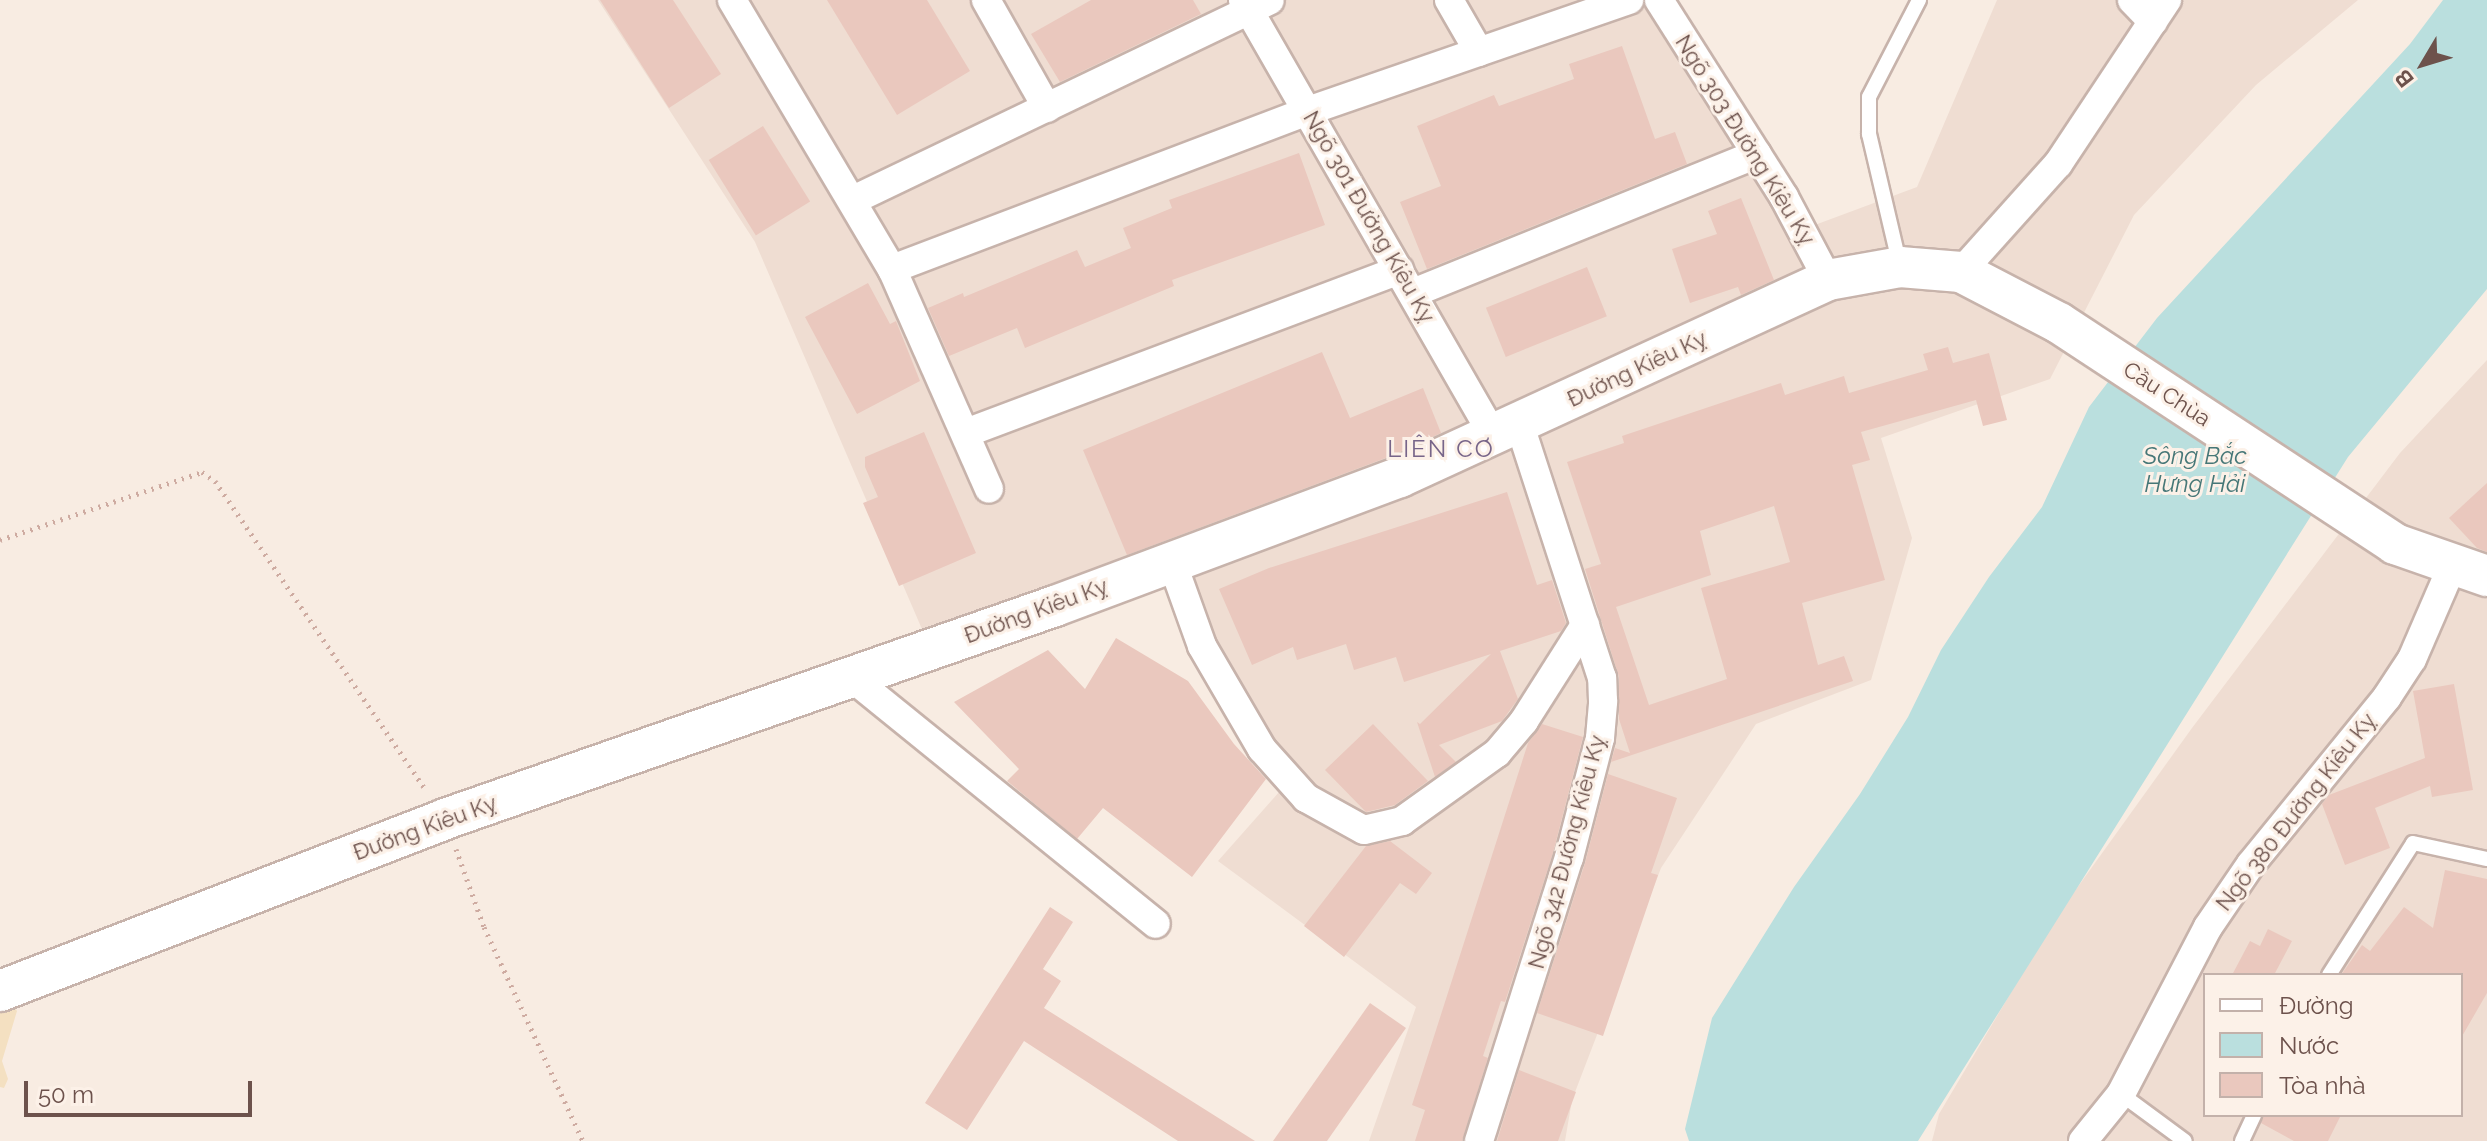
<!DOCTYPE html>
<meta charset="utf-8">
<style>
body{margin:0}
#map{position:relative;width:2487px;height:1141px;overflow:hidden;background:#f8ece2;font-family:Raleway,sans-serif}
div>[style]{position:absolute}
.residential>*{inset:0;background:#efddd2}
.sand>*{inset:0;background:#f4e0c1}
.water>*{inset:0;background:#badfde}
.building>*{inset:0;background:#eac8be;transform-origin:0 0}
.path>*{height:5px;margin-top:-2.5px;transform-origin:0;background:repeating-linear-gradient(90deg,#ceaba1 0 2px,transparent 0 8px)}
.roads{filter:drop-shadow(2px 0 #c7b3ab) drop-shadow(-2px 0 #c7b3ab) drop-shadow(0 2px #c7b3ab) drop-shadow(0 -2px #c7b3ab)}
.lane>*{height:14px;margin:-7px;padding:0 7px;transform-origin:7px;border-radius:7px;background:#fff}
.street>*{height:28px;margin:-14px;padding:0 14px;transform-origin:14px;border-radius:14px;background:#fff}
.secondary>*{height:40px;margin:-20px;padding:0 20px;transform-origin:20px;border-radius:20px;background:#fff}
span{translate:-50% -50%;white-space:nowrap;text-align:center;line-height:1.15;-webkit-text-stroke:6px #fcf1e8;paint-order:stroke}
.street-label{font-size:22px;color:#6d524c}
.neighbourhood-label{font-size:24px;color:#776589;letter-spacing:2px}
.water-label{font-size:24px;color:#467777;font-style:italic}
.legend{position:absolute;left:2203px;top:973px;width:260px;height:144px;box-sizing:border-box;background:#fcf1e8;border:2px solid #c3b1aa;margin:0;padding:10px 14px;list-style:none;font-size:24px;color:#6d524c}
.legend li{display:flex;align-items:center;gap:16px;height:40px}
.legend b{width:40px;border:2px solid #c3b1aa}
.north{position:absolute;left:2383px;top:24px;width:80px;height:80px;-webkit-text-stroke:6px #fcf1e8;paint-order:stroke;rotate:232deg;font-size:22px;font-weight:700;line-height:32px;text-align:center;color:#6d524c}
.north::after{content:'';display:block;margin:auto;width:28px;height:36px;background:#6d524c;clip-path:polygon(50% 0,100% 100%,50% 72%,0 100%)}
.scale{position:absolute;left:24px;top:1081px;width:228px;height:36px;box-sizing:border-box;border:4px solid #6d524c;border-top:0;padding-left:10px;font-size:24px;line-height:28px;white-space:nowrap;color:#6d524c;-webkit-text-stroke:6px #fcf1e8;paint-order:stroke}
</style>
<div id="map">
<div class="residential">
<div style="clip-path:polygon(598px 0,1668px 0,1804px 229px,1917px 187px,1997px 0,2358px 0,2256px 85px,2134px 215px,2050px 379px,1881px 438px,1912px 538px,1871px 680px,1756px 724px,1661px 868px,1572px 1100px,1565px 1141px,1369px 1141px,1416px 1007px,1218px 861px,1288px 782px,1171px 565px,931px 650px,755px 242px)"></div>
<div style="clip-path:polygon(evenodd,2487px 360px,2487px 1141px,1932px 1141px,1939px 1114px,2054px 920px,2192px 728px,2400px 453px,2487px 360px,2205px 975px,2461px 975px,2461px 1115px,2205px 1115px,2205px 975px)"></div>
</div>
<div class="sand">
<div style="clip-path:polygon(21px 1001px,14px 1007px,17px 1011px,2px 1061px,8px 1079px,4px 1088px,0 1087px,0 1008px)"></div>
</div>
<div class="water">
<div style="clip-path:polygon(2443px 0,2487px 0,2487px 289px,2348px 457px,1918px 1141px,1689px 1141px,1685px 1129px,1712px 1018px,1794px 887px,1860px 794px,1908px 717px,1941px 650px,1989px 577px,2042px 507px,2089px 407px,2157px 318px,2410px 44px)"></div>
</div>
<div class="building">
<div style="clip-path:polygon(600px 0,673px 0,721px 74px,669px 108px)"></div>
<div style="clip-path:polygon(827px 0,927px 0,970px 71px,897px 115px)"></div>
<div style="clip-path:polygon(1091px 0,1193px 0,1201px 14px,1060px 82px,1031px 34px)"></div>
<div style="clip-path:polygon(1622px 46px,1655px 139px,1675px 132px,1687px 164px,1427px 269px,1400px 202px,1441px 186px,1417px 126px,1494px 95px,1499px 106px,1574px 79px,1569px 64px)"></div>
<div style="left:763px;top:126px;width:89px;height:64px;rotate:58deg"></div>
<div style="clip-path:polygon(1299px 153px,1325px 225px,1172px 280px,1174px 286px,1025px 348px,1017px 328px,949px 356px,928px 308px,963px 293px,964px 297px,1077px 250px,1085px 267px,1131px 248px,1123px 228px,1172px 208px,1169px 200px)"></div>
<div style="clip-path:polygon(1741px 198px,1774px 280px,1741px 295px,1738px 287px,1690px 303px,1672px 249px,1717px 234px,1708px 211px)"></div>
<div style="left:1587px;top:267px;width:53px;height:109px;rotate:68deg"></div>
<div style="clip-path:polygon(868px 283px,890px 324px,896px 321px,920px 381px,857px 414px,805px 317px)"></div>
<div style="clip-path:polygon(evenodd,1948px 347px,1953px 363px,1989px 353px,2007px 420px,1983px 426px,1976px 400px,1861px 432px,1870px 460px,1852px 465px,1885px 580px,1802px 603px,1818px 665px,1844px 656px,1853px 681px,1611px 762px,1615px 748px,1630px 753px,1619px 719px,1619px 677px,1585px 569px,1601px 564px,1567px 462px,1624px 443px,1622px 436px,1781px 383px,1785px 395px,1844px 376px,1849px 393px,1928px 370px,1923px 354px,1948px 347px,1774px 506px,1790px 562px,1701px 588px,1727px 679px,1649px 705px,1616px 607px,1711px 575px,1700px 531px,1774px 506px)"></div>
<div style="clip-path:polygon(1322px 352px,1350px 418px,1423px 388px,1441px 433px,1391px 456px,1127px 555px,1083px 450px)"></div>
<div style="clip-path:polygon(924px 432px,976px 553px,899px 586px,863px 503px,878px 497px,865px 467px,865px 457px)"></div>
<div style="clip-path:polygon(2487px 483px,2487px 552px,2477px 548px,2449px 518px)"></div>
<div style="clip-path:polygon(1507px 492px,1537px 585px,1552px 580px,1566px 623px,1561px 631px,1500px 651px,1518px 699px,1502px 721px,1439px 745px,1456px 762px,1435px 777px,1417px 722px,1420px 724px,1491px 654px,1404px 682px,1396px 657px,1354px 670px,1346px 644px,1297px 660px,1293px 647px,1252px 665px,1219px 589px,1269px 568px)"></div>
<div style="clip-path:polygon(1116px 638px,1188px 681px,1234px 744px,1266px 779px,1192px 877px,1103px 808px,1077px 839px,1007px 781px,1019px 769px,954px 702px,1048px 650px,1085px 689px)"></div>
<div style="clip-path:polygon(2454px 684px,2473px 790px,2432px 797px,2430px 786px,2375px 808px,2390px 848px,2345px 865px,2322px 804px,2329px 795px,2425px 758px,2413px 691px)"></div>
<div style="clip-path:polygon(1373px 724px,1428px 781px,1395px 805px,1366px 812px,1325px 770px)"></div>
<div style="clip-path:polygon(1542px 724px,1583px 737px,1553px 853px,1505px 1002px,1501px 1001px,1483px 1056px,1488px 1058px,1462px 1141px,1415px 1141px,1425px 1110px,1412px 1105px,1528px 743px)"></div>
<div style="clip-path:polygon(1608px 774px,1677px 798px,1651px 873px,1658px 875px,1603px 1036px,1537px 1013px,1585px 863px)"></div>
<div style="clip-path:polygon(1390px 841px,1432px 873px,1416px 894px,1400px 883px,1344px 957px,1304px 926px,1366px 846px)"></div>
<div style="clip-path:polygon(2445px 870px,2487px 879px,2487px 993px,2461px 1038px,2461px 975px,2341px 975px,2362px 945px,2370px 951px,2404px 907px,2433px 928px)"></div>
<div style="clip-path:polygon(1050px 907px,1073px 922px,1043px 969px,1061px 981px,1044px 1008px,1255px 1141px,1178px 1141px,1024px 1041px,967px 1130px,925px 1103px)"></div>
<div style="clip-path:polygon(2268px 929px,2292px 941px,2274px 975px,2232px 975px,2250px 941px,2260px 946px)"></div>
<div style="clip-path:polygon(1370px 1003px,1406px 1028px,1327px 1141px,1273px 1141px)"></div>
<div style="clip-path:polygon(1519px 1070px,1576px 1092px,1558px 1141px,1497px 1141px)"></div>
<div style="clip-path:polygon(2264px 1115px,2341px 1115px,2328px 1141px,2294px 1141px,2261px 1123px)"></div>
</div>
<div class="path">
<div style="left:0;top:540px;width:213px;rotate:-18.6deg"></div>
<div style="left:202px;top:472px;width:16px;rotate:35deg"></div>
<div style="left:215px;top:481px;width:374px;rotate:55.7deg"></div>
<div style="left:456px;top:849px;width:83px;rotate:70.3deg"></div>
<div style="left:484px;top:927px;width:236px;rotate:65.2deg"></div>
</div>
<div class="roads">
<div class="lane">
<div style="left:1900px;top:266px;width:136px;rotate:-103.2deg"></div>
<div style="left:1869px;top:134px;width:37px;rotate:-90deg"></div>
<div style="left:1869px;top:97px;width:109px;rotate:-62.7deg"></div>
<div style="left:2329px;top:975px;width:156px;rotate:-57.5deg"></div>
<div style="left:2413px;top:843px;width:76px;rotate:12.2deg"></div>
<div style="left:2121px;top:1094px;width:79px;rotate:36.3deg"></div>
<div style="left:2242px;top:1141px;width:29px;rotate:-65deg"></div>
</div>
<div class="street">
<div style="left:732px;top:0;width:313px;rotate:59.3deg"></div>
<div style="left:892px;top:269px;width:445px;rotate:-20.8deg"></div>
<div style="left:1308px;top:111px;width:340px;rotate:-19.1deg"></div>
<div style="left:986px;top:0;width:124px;rotate:60.5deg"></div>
<div style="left:1243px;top:0;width:502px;rotate:60.11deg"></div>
<div style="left:1449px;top:0;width:60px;rotate:60deg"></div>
<div style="left:1659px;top:0;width:233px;rotate:57.6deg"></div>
<div style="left:1784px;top:197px;width:94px;rotate:62.1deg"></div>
<div style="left:2132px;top:0;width:30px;rotate:46deg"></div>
<div style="left:853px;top:200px;width:462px;rotate:-25.6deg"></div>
<div style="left:892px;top:269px;width:240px;rotate:66.2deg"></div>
<div style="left:1961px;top:272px;width:145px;rotate:-48.1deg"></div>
<div style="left:2058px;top:164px;width:197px;rotate:-56.4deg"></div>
<div style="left:1413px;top:293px;width:371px;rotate:-22deg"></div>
<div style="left:966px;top:433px;width:463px;rotate:-20.6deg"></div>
<div style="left:1172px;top:562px;width:89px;rotate:70.3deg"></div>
<div style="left:1202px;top:646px;width:119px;rotate:59.8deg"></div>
<div style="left:1262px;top:749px;width:66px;rotate:48.1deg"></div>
<div style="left:1306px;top:798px;width:66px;rotate:28.9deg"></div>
<div style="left:1364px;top:830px;width:39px;rotate:-13deg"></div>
<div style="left:1402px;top:821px;width:117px;rotate:-35.6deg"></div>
<div style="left:1497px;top:753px;width:42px;rotate:-49.8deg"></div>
<div style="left:1524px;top:721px;width:114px;rotate:-57.6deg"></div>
<div style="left:851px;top:677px;width:392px;rotate:39deg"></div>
<div style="left:1479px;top:1141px;width:297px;rotate:-72.4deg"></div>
<div style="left:1569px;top:858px;width:124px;rotate:-75.5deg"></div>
<div style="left:1600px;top:738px;width:37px;rotate:-85deg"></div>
<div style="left:1603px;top:701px;width:23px;rotate:-92deg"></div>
<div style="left:1602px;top:678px;width:268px;rotate:-108deg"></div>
<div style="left:2083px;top:1141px;width:60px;rotate:-51deg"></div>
<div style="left:2121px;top:1094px;width:188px;rotate:-62.5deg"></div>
<div style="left:2208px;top:927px;width:76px;rotate:-55.7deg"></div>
<div style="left:2251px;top:864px;width:215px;rotate:-50.8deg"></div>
<div style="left:2387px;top:697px;width:45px;rotate:-56.7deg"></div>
<div style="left:2412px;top:659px;width:106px;rotate:-66.6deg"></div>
</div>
<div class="secondary">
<div style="left:0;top:991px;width:477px;rotate:-21.1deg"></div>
<div style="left:445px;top:819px;width:646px;rotate:-19.25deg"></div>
<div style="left:1055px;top:606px;width:368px;rotate:-20.5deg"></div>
<div style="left:1400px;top:477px;width:471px;rotate:-24.7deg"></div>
<div style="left:1828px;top:280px;width:73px;rotate:-10.2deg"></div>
<div style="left:1900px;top:267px;width:61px;rotate:4.7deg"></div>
<div style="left:1961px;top:272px;width:110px;rotate:27.5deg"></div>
<div style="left:2059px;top:323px;width:402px;rotate:33.3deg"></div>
<div style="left:2395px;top:544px;width:97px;rotate:19.2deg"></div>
</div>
</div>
<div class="street-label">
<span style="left:1745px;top:140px;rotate:58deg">Ngõ 303 Đường Kiêu Kỵ</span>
<span style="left:1369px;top:217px;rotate:60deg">Ngõ 301 Đường Kiêu Kỵ</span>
<span style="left:1637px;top:369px;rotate:-25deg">Đường Kiêu Kỵ</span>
<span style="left:2167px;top:394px;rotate:33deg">Cầu Chùa</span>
<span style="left:1036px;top:611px;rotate:-20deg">Đường Kiêu Kỵ</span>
<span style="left:2296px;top:812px;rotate:-52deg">Ngõ 380 Đường Kiêu Kỵ</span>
<span style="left:425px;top:828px;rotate:-20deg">Đường Kiêu Kỵ</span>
<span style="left:1567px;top:852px;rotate:-75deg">Ngõ 342 Đường Kiêu Kỵ</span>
</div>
<div class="neighbourhood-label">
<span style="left:1441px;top:449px">LIÊN CƠ</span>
</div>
<div class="water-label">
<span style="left:2195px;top:470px">Sông Bắc<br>Hưng Hải</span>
</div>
<ul class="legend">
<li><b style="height:10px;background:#fff"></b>Đường</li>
<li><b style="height:22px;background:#badfde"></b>Nước</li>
<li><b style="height:22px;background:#eac8be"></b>Tòa nhà</li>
</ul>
<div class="north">B</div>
<div class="scale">50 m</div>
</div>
